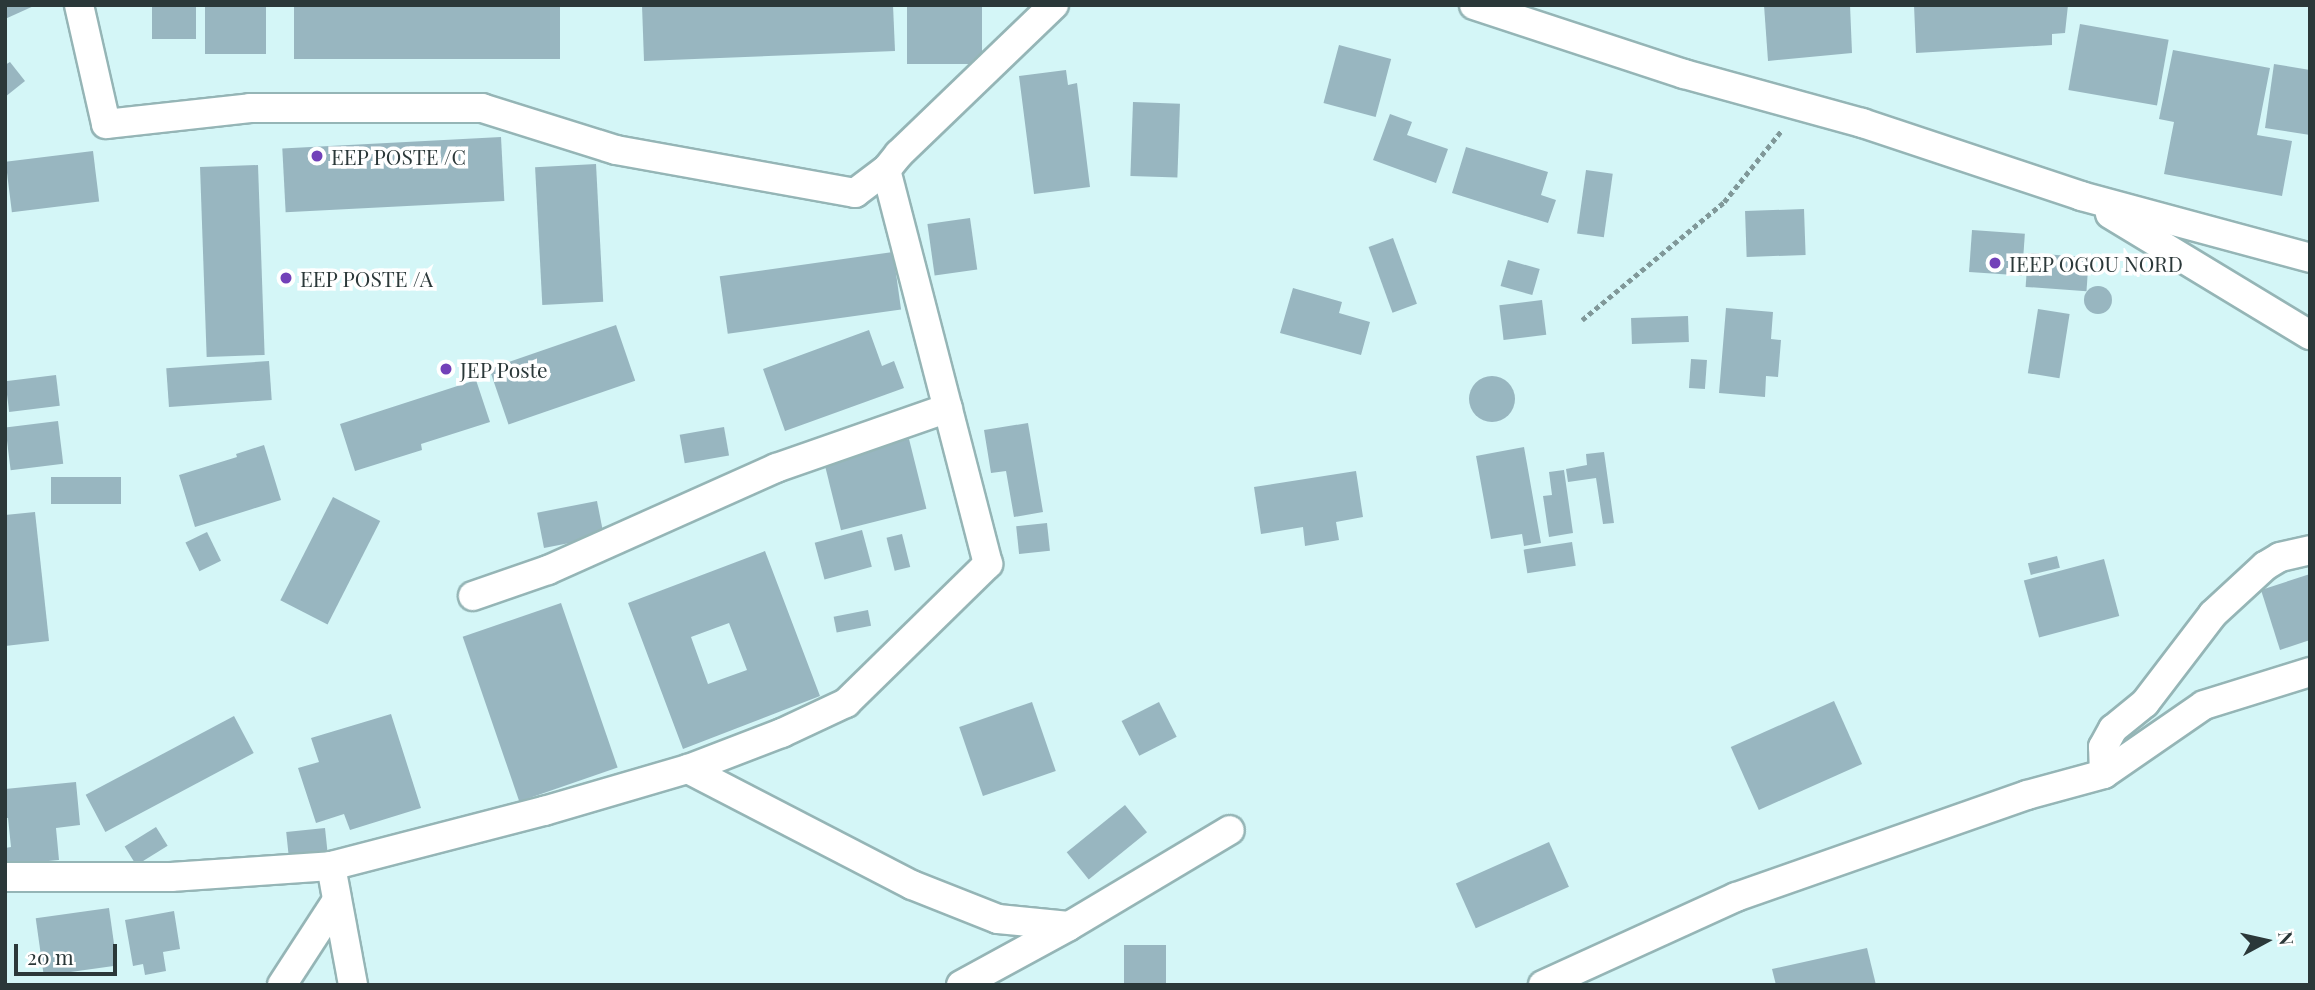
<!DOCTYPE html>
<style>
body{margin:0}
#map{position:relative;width:2315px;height:990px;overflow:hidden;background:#d4f6f7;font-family:"Playfair Display",serif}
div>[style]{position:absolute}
.building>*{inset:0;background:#98b6c0;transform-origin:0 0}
.round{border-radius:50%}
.path>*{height:4.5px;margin-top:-2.25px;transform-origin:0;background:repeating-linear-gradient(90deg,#809899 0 5px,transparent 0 8.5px)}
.roads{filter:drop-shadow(2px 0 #95b5b6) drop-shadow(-2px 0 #95b5b6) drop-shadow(0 2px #95b5b6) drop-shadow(0 -2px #95b5b6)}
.street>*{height:28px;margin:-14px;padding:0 14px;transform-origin:14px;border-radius:14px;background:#fff}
.dots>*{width:19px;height:19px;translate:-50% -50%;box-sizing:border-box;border:4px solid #fff;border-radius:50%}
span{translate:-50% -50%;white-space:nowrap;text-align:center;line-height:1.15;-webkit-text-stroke:7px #fff;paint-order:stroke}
.poi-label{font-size:21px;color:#2b3839}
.left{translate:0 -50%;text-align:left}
.frame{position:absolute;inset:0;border:7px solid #2b3839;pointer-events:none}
.north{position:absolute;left:2231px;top:906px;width:70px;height:70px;-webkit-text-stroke:5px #fff;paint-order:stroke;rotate:82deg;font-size:19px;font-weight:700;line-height:28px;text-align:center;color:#2b3839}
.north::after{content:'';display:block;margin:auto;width:24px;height:32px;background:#2b3839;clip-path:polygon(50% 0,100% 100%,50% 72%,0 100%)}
.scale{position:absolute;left:14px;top:944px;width:103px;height:32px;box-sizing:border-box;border:4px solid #2b3839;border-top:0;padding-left:9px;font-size:21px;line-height:24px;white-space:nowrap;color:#2b3839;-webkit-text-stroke:5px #fff;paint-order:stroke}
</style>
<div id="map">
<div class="building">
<div style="clip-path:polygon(5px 5px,36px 5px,5px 19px)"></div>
<div style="left:152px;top:5px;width:44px;height:34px"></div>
<div style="left:205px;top:5px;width:61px;height:49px"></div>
<div style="left:294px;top:5px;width:266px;height:54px"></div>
<div style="clip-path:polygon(642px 5px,893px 5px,895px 51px,644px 61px)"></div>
<div style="left:907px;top:5px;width:75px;height:59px"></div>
<div style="clip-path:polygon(1764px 5px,1850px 5px,1852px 53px,1768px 61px)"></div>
<div style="clip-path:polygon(1914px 5px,2068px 5px,2065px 33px,2052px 34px,2052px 45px,1916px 53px)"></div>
<div style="left:2080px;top:24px;width:90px;height:67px;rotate:10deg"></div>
<div style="left:1339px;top:45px;width:54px;height:60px;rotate:15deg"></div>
<div style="clip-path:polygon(2173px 50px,2270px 68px,2257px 135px,2292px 141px,2282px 196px,2164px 174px,2174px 122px,2159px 119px)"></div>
<div style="clip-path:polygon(10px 62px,25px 81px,5px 97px,5px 65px)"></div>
<div style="clip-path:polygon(2274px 64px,2310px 70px,2310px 135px,2265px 128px)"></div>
<div style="clip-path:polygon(1066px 70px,1068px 85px,1077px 83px,1090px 187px,1034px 194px,1019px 76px)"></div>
<div style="left:1133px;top:102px;width:47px;height:74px;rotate:2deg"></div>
<div style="clip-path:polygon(1390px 114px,1412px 122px,1407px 135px,1448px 149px,1436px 183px,1373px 160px)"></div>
<div style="left:501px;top:137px;width:64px;height:219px;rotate:87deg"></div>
<div style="clip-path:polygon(1466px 147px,1548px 172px,1541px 195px,1556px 200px,1548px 223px,1452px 193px)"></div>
<div style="left:93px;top:151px;width:51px;height:88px;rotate:83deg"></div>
<div style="left:596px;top:164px;width:138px;height:61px;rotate:87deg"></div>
<div style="left:258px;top:165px;width:190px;height:58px;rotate:88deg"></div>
<div style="left:1586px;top:170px;width:27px;height:64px;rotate:8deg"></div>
<div style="left:1804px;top:209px;width:46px;height:59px;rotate:88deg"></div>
<div style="left:970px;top:218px;width:52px;height:43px;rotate:82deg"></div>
<div style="left:1972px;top:230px;width:53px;height:42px;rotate:4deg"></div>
<div style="left:1393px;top:238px;width:70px;height:26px;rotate:70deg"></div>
<div style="left:893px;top:252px;width:58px;height:175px;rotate:82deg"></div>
<div style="left:2028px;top:253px;width:61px;height:34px;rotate:4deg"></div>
<div style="left:1508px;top:260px;width:33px;height:27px;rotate:16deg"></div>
<div class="round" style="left:2084px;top:286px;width:28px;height:28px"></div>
<div style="clip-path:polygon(1293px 288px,1342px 302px,1339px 313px,1370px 322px,1361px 355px,1280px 333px)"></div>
<div style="left:1542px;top:300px;width:35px;height:43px;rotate:83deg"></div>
<div style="clip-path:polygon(1726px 308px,1773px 312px,1771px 339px,1781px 340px,1778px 377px,1766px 376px,1765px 397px,1719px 393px)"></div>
<div style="left:2038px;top:309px;width:32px;height:65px;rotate:9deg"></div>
<div style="left:1688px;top:316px;width:26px;height:57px;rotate:88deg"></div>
<div style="left:616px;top:325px;width:59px;height:134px;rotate:71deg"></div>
<div style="clip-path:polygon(869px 330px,882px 366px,894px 361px,904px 388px,785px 431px,763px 369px)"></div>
<div style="left:1691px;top:359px;width:16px;height:29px;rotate:4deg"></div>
<div style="left:269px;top:361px;width:39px;height:103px;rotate:86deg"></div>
<div style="left:56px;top:375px;width:31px;height:51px;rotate:83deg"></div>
<div class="round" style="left:1469px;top:376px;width:46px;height:46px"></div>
<div style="clip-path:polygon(476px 380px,490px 422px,421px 444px,422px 450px,355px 471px,340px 424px)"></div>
<div style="left:58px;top:421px;width:43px;height:53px;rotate:83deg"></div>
<div style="clip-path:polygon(1028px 423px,1043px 512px,1014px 517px,1006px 471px,991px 473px,984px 430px)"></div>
<div style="left:724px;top:427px;width:29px;height:45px;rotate:80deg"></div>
<div style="left:909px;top:439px;width:72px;height:88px;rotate:76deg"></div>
<div style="clip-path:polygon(264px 445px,281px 500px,195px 527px,179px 475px,237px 457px,236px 454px)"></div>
<div style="clip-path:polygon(1524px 447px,1541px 543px,1524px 546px,1522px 534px,1491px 539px,1476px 456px)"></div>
<div style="clip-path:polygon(1604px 452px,1614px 523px,1603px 524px,1596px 478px,1568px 482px,1566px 469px,1587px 465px,1586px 454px)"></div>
<div style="clip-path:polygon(1564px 470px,1573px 533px,1549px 537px,1543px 496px,1552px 495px,1549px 472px)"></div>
<div style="clip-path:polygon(1356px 471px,1363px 517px,1336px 522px,1339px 540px,1305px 546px,1303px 527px,1261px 534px,1254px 487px)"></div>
<div style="left:51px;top:477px;width:70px;height:27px"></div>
<div style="left:333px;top:497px;width:53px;height:116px;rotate:27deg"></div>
<div style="left:597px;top:501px;width:36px;height:61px;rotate:79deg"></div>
<div style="clip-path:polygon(35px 512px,49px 641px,5px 646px,5px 515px)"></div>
<div style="left:1047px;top:523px;width:28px;height:31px;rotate:84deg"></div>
<div style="left:862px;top:530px;width:38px;height:49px;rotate:75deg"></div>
<div style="left:207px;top:532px;width:32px;height:24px;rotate:64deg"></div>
<div style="left:902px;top:534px;width:34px;height:16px;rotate:76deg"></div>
<div style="left:1572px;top:542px;width:24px;height:49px;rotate:81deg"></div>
<div style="clip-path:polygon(evenodd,765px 551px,820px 696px,683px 749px,628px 603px,765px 551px,729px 623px,747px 670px,708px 684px,691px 637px,729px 623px)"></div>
<div style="left:2057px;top:556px;width:12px;height:30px;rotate:76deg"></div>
<div style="left:2104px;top:559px;width:59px;height:83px;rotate:75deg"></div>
<div style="clip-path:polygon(2310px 574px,2310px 640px,2280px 650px,2261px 590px)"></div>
<div style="left:561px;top:603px;width:174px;height:104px;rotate:71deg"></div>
<div style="left:868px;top:610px;width:16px;height:35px;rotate:79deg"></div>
<div style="left:1834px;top:701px;width:69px;height:113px;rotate:66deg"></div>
<div style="left:1032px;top:702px;width:73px;height:77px;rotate:71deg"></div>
<div style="left:1159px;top:702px;width:39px;height:42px;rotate:63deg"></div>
<div style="clip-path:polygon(391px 714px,421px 808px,350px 830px,344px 814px,316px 823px,298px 768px,319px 762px,311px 738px)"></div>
<div style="left:234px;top:716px;width:42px;height:168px;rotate:62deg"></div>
<div style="clip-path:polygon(76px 782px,80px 825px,56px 828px,59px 860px,5px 865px,5px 848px,11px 847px,8px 818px,5px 818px,5px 789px)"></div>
<div style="left:1125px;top:805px;width:35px;height:75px;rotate:51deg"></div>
<div style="left:156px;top:827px;width:22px;height:37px;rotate:58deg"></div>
<div style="left:325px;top:828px;width:31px;height:39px;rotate:84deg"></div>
<div style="left:1549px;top:842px;width:49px;height:102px;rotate:66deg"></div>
<div style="left:109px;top:908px;width:58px;height:74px;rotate:82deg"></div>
<div style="clip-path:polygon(174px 911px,180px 949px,163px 952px,166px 971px,145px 975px,143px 964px,133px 966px,125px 920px)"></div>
<div style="left:1166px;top:945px;width:40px;height:42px;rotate:90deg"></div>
<div style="clip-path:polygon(1867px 948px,1876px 985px,1776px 985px,1772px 969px)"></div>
</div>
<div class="path">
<div style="left:1582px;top:320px;width:185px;rotate:-39.7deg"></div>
<div style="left:1724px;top:202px;width:91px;rotate:-51.2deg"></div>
</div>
<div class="roads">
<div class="street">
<div style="left:79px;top:5px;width:122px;rotate:77.2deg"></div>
<div style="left:106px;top:124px;width:145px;rotate:-6.3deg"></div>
<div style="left:250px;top:108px;width:232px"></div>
<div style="left:482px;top:108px;width:140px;rotate:17.4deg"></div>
<div style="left:616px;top:150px;width:243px;rotate:10.2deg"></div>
<div style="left:855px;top:193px;width:39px;rotate:-37deg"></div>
<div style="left:886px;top:170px;width:21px;rotate:-51deg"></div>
<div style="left:899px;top:154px;width:215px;rotate:-43.9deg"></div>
<div style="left:1474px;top:5px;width:221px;rotate:18.2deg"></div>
<div style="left:1684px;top:74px;width:185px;rotate:15.4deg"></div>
<div style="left:1862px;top:123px;width:231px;rotate:18.4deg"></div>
<div style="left:2081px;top:196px;width:237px;rotate:15.1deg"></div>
<div style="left:2110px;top:214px;width:234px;rotate:31.2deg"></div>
<div style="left:473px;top:596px;width:79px;rotate:-19.1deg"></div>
<div style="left:548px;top:570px;width:250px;rotate:-24.1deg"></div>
<div style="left:776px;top:468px;width:182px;rotate:-19.2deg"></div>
<div style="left:688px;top:769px;width:252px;rotate:27.4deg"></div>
<div style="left:912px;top:885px;width:92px;rotate:21.6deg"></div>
<div style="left:998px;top:919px;width:71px;rotate:5.6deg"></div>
<div style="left:2104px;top:774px;width:27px;rotate:-92deg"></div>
<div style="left:2103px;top:747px;width:21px;rotate:-61deg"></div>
<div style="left:2113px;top:729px;width:41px;rotate:-39.1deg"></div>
<div style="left:2145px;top:703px;width:112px;rotate:-52.6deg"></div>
<div style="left:2213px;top:614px;width:71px;rotate:-42.7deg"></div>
<div style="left:2265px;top:566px;width:17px;rotate:-31deg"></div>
<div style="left:2280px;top:557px;width:31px;rotate:-13deg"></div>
<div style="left:331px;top:866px;width:121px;rotate:79.5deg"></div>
<div style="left:5px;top:877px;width:166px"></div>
<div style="left:171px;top:877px;width:160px;rotate:-3.9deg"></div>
<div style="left:331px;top:866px;width:220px;rotate:-14.5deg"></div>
<div style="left:544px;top:811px;width:150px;rotate:-16.3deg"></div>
<div style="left:688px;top:769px;width:101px;rotate:-21deg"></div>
<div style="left:782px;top:733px;width:71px;rotate:-25.1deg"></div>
<div style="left:846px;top:703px;width:199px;rotate:-44.4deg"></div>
<div style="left:988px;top:564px;width:407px;rotate:-104.5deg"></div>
<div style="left:282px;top:985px;width:99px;rotate:-57deg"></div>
<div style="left:961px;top:985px;width:123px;rotate:-28.6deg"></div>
<div style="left:1069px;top:926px;width:187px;rotate:-30.8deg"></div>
<div style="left:1543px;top:985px;width:212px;rotate:-24.5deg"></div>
<div style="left:1736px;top:897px;width:308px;rotate:-19.3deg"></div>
<div style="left:2027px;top:795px;width:80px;rotate:-15.3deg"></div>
<div style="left:2104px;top:774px;width:121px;rotate:-34.6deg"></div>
<div style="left:2204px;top:705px;width:111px;rotate:-17.3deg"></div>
</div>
</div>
<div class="dots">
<div style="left:317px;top:156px;background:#7241b9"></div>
<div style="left:1995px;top:263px;background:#7241b9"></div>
<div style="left:286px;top:278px;background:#7241b9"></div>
<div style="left:446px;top:369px;background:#7241b9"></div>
</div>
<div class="poi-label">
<span class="left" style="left:331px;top:156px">EEP POSTE /C</span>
<span class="left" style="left:2009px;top:263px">IEEP OGOU NORD</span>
<span class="left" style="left:300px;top:278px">EEP POSTE /A</span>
<span class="left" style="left:460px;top:369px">JEP Poste</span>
</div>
<div class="frame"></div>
<div class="north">N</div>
<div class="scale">20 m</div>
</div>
